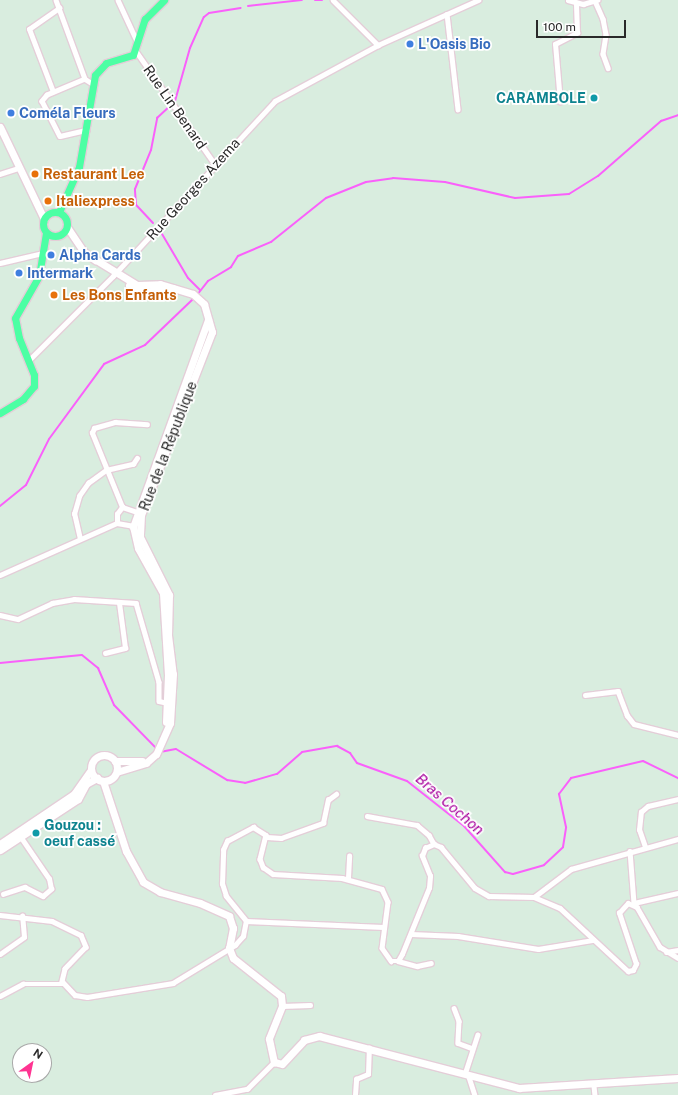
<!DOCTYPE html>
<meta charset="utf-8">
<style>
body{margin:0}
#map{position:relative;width:678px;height:1095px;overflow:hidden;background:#d9eddf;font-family:"Public Sans",sans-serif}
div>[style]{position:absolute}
.stream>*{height:2px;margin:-1px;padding:0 1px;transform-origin:1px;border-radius:1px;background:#fa60fb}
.roads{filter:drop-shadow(1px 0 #e4ced8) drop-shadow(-1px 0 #e4ced8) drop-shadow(0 1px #e4ced8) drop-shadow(0 -1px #e4ced8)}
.street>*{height:4.5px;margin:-2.25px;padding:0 2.25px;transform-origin:2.25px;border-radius:2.25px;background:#fff}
.secondary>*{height:7px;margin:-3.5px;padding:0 3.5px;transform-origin:3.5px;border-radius:3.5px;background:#fff}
.secondary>.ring{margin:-3.5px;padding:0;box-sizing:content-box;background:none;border:7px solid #fff;border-radius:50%}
.primary>*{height:7px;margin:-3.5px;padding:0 3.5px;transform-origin:3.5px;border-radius:3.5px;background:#4cffa4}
.primary>.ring{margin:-3.5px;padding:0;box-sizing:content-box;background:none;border:7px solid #4cffa4;border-radius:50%}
.dots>*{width:11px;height:11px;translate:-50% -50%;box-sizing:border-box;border:2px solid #fff;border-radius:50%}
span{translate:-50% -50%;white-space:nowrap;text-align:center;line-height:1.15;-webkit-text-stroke:3.5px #fff;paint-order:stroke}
.shop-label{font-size:14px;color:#366cbe;font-weight:700}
.left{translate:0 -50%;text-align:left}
.culture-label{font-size:14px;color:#0d838f;font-weight:700}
.right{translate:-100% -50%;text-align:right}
.street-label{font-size:14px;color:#292929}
.food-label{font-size:14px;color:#c56008;font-weight:700}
.water-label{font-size:15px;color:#a6009b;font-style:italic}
.north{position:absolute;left:12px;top:1043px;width:40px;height:40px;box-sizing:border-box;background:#fff;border:1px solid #a9a9a9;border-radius:50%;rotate:33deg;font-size:11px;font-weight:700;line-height:16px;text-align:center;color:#292929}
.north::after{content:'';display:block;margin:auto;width:14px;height:18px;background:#ff3492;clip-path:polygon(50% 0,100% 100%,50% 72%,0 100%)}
.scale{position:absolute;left:536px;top:20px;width:90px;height:18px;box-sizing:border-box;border:2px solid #292929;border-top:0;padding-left:5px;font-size:12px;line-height:14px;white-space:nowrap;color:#292929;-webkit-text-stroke:3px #fff;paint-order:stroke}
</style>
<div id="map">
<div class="stream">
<div style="left:315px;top:0;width:7px"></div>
<div style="left:248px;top:6px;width:54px;rotate:-6.3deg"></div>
<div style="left:175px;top:101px;width:55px;rotate:-74.2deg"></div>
<div style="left:190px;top:48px;width:34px;rotate:-66deg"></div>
<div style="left:204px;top:17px;width:6px;rotate:-39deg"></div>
<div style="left:209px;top:13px;width:32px;rotate:-9deg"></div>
<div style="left:153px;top:223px;width:25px;rotate:-133deg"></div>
<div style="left:136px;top:205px;width:16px;rotate:-94deg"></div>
<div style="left:135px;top:189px;width:42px;rotate:-67.7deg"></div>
<div style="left:151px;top:150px;width:33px;rotate:-79deg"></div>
<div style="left:157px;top:118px;width:18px;rotate:-43deg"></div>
<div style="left:162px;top:234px;width:51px;rotate:59.4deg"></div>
<div style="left:188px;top:278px;width:17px;rotate:45deg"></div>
<div style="left:197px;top:295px;width:18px;rotate:-52deg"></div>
<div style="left:208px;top:281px;width:27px;rotate:-31deg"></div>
<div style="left:231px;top:267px;width:13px;rotate:-58deg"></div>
<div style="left:238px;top:256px;width:36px;rotate:-23deg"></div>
<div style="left:271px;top:242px;width:70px;rotate:-38.7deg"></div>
<div style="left:326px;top:198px;width:43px;rotate:-21.8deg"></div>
<div style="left:366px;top:182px;width:27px;rotate:-8deg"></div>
<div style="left:393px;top:178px;width:52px;rotate:4.4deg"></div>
<div style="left:445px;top:182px;width:72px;rotate:12.9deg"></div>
<div style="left:515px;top:198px;width:54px;rotate:-4.2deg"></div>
<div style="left:569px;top:194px;width:34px;rotate:-32deg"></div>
<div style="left:598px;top:176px;width:84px;rotate:-41.1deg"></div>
<div style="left:661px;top:121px;width:18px;rotate:-19deg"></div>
<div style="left:0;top:506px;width:33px;rotate:-39deg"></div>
<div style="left:26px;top:485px;width:51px;rotate:-63.4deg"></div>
<div style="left:49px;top:439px;width:93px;rotate:-53.7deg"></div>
<div style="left:104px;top:364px;width:45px;rotate:-24.9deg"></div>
<div style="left:145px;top:345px;width:68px;rotate:-43.8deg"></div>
<div style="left:0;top:663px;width:82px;rotate:-5.6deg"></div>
<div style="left:82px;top:655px;width:21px;rotate:39deg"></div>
<div style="left:98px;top:668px;width:40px;rotate:66.6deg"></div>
<div style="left:114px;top:705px;width:62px;rotate:45.7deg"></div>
<div style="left:160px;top:752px;width:16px;rotate:-11deg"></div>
<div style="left:176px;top:749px;width:60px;rotate:31.3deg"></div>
<div style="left:227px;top:780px;width:18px;rotate:9deg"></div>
<div style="left:245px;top:783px;width:33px;rotate:-16deg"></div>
<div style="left:277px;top:774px;width:33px;rotate:-41deg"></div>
<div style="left:302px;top:752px;width:36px;rotate:-10deg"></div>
<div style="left:337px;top:746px;width:15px;rotate:28deg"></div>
<div style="left:350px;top:753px;width:12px;rotate:55deg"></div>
<div style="left:357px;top:763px;width:53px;rotate:19.8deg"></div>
<div style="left:407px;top:781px;width:73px;rotate:38.3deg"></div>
<div style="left:464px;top:826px;width:62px;rotate:48.3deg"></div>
<div style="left:505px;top:872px;width:8px;rotate:14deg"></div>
<div style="left:513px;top:874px;width:32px;rotate:-16deg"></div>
<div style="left:544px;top:865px;width:26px;rotate:-43deg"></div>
<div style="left:563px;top:847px;width:20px;rotate:-81deg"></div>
<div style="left:566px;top:827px;width:34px;rotate:-102deg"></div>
<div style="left:559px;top:794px;width:20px;rotate:-53deg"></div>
<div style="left:571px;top:778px;width:74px;rotate:-13.3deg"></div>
<div style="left:643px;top:761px;width:39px;rotate:26deg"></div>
</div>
<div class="roads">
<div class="street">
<div style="left:56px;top:0;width:84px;rotate:69.8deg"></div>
<div style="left:85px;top:79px;width:9px;rotate:32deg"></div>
<div style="left:118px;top:0;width:47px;rotate:65.1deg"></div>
<div style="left:333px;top:0;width:64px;rotate:45deg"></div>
<div style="left:378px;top:45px;width:110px;rotate:-24.2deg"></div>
<div style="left:568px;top:0;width:16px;rotate:15deg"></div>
<div style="left:583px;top:4px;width:15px;rotate:-16deg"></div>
<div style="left:595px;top:1px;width:20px;rotate:66deg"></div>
<div style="left:603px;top:19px;width:16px;rotate:79deg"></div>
<div style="left:606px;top:35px;width:19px;rotate:99deg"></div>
<div style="left:603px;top:54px;width:15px;rotate:70deg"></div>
<div style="left:447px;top:14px;width:96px;rotate:83.4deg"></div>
<div style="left:136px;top:51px;width:136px;rotate:55.1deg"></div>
<div style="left:85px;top:79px;width:41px;rotate:157.2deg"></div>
<div style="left:47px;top:95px;width:8px;rotate:130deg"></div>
<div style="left:42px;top:101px;width:39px;rotate:63deg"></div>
<div style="left:60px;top:136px;width:27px;rotate:-13deg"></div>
<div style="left:53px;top:92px;width:67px;rotate:-110.9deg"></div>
<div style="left:29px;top:29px;width:37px;rotate:-35deg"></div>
<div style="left:560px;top:102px;width:58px;rotate:-94.9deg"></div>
<div style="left:555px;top:44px;width:25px;rotate:-27deg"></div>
<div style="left:577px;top:33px;width:30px;rotate:-92deg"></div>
<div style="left:0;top:174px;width:20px;rotate:-18deg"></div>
<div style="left:0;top:263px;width:44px;rotate:-13.1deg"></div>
<div style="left:28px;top:361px;width:120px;rotate:-45deg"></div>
<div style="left:113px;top:276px;width:238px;rotate:-47.2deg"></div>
<div style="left:275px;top:101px;width:117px;rotate:-28.5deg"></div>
<div style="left:122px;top:507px;width:80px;rotate:-112.1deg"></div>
<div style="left:92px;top:433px;width:5px;rotate:-68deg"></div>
<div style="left:94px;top:428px;width:22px;rotate:-16deg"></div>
<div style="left:115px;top:422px;width:32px;rotate:4deg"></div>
<div style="left:117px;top:523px;width:9px;rotate:-90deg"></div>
<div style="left:117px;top:514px;width:9px;rotate:-54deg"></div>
<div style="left:122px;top:507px;width:19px;rotate:18deg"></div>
<div style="left:117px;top:523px;width:17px;rotate:10deg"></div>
<div style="left:80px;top:539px;width:26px;rotate:-103deg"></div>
<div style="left:74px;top:514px;width:19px;rotate:-74deg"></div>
<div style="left:79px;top:496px;width:16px;rotate:-55deg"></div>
<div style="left:88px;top:483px;width:22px;rotate:-36deg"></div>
<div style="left:106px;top:470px;width:28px;rotate:-13deg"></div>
<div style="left:133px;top:464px;width:7px;rotate:-56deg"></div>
<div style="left:0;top:575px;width:128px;rotate:-24deg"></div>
<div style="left:0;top:615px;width:18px;rotate:13deg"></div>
<div style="left:18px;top:619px;width:38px;rotate:-25deg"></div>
<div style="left:52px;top:603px;width:22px;rotate:-10deg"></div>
<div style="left:74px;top:599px;width:62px;rotate:3.7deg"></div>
<div style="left:136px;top:603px;width:82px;rotate:73.8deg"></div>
<div style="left:159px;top:682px;width:19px;rotate:90deg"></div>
<div style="left:159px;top:701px;width:9px;rotate:13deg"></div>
<div style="left:105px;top:653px;width:21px;rotate:-14deg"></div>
<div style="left:125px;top:648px;width:45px;rotate:-97.6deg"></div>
<div style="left:585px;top:695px;width:33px;rotate:-7deg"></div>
<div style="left:618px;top:691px;width:26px;rotate:69deg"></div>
<div style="left:627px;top:715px;width:11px;rotate:52deg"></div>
<div style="left:634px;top:724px;width:45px;rotate:14deg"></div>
<div style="left:367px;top:816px;width:51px;rotate:10.2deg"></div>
<div style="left:417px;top:825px;width:16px;rotate:40deg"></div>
<div style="left:429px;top:835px;width:10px;rotate:61deg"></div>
<div style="left:267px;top:837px;width:14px;rotate:4deg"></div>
<div style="left:281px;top:838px;width:45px;rotate:-19.7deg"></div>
<div style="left:323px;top:823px;width:24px;rotate:-78deg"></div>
<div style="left:328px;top:800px;width:10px;rotate:-37deg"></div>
<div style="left:645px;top:847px;width:18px;rotate:-109deg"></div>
<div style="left:639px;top:830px;width:18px;rotate:-84deg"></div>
<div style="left:641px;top:812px;width:9px;rotate:-41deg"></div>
<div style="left:648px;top:806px;width:31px;rotate:-13deg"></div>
<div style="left:630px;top:851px;width:52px;rotate:85.6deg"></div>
<div style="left:634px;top:903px;width:45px;rotate:-12.8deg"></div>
<div style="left:348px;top:878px;width:22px;rotate:-87deg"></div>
<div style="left:3px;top:894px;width:23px;rotate:-18deg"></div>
<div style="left:25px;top:887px;width:20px;rotate:27deg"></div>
<div style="left:43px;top:896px;width:11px;rotate:-41deg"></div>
<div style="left:51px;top:889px;width:10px;rotate:-101deg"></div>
<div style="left:49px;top:879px;width:53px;rotate:-124.3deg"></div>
<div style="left:534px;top:897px;width:46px;rotate:-37.1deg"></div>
<div style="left:571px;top:869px;width:111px;rotate:-15.7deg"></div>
<div style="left:0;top:915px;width:52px;rotate:6.6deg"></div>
<div style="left:52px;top:921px;width:32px;rotate:26deg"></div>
<div style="left:81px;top:935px;width:13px;rotate:67deg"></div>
<div style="left:86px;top:947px;width:30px;rotate:134deg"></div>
<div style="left:65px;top:969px;width:12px;rotate:104deg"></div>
<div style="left:62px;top:981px;width:19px;rotate:47deg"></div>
<div style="left:75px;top:995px;width:12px;rotate:9deg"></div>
<div style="left:87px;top:997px;width:87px;rotate:-9.2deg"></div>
<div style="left:173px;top:983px;width:73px;rotate:-31.5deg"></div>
<div style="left:235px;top:945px;width:12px;rotate:-48deg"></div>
<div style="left:243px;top:936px;width:15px;rotate:-79deg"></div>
<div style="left:246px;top:921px;width:32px;rotate:-129deg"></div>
<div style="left:226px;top:896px;width:13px;rotate:-108deg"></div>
<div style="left:222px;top:884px;width:34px;rotate:-88deg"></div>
<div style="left:223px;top:850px;width:10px;rotate:-66deg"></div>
<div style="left:227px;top:841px;width:30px;rotate:-28deg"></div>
<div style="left:253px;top:827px;width:15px;rotate:32deg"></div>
<div style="left:266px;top:835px;width:25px;rotate:104deg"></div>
<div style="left:260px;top:859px;width:9px;rotate:69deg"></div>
<div style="left:263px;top:867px;width:12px;rotate:35deg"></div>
<div style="left:273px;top:874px;width:69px;rotate:3.3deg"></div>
<div style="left:342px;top:878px;width:41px;rotate:15.4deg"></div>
<div style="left:382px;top:889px;width:14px;rotate:65deg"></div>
<div style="left:388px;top:902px;width:46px;rotate:97.4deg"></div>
<div style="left:382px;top:948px;width:16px;rotate:55deg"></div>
<div style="left:391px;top:961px;width:7px"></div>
<div style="left:398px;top:961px;width:8px;rotate:-60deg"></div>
<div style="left:402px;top:954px;width:71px;rotate:-67.8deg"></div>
<div style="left:429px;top:888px;width:12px;rotate:-85deg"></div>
<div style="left:430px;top:876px;width:22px;rotate:-112deg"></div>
<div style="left:422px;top:856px;width:9px;rotate:-69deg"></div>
<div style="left:425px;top:848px;width:10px;rotate:-24deg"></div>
<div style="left:434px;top:844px;width:8px;rotate:23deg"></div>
<div style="left:441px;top:847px;width:53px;rotate:50.3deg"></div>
<div style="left:475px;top:888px;width:16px;rotate:30deg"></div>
<div style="left:489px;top:896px;width:45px;rotate:1.3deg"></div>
<div style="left:534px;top:897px;width:28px;rotate:23deg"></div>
<div style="left:560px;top:908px;width:93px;rotate:42.8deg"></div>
<div style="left:628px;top:971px;width:5px;rotate:-11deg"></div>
<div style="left:633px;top:970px;width:7px;rotate:-63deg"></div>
<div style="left:636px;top:964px;width:54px;rotate:-108.4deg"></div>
<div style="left:619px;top:913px;width:13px;rotate:-48deg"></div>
<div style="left:628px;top:903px;width:10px;rotate:24deg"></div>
<div style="left:637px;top:907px;width:46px;rotate:60.1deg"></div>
<div style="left:660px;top:947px;width:21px;rotate:31deg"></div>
<div style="left:246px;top:921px;width:137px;rotate:2.5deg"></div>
<div style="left:411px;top:934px;width:47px;rotate:2.4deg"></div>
<div style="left:458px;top:936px;width:81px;rotate:9.2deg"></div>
<div style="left:538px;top:949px;width:56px;rotate:-9.3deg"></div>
<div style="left:666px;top:952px;width:12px;rotate:-9deg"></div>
<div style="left:0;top:954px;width:29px;rotate:-35deg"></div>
<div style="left:24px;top:937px;width:21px;rotate:-95deg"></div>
<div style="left:398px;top:961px;width:20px;rotate:15deg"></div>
<div style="left:417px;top:966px;width:14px;rotate:-12deg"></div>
<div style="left:0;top:996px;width:26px;rotate:-28deg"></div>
<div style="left:23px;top:984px;width:40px"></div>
<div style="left:282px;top:1006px;width:28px;rotate:-2deg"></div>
<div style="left:454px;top:1008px;width:14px;rotate:69deg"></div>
<div style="left:459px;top:1021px;width:22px;rotate:93deg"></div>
<div style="left:458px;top:1043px;width:15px;rotate:20deg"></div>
<div style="left:465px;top:1073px;width:40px;rotate:-72deg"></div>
<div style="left:468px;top:1074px;width:22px;rotate:72deg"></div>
<div style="left:594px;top:1086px;width:9px;rotate:84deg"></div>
<div style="left:215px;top:1095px;width:33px;rotate:-11deg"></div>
<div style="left:247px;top:1089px;width:38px;rotate:-45deg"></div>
<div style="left:355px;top:1095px;width:16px;rotate:-86deg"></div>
<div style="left:356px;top:1079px;width:13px;rotate:-23deg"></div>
<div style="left:368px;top:1074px;width:26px;rotate:-88deg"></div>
</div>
<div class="secondary">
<div style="left:0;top:127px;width:102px;rotate:64.4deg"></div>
<div style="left:67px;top:227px;width:30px;rotate:56deg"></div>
<div style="left:84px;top:252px;width:14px;rotate:36deg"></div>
<div style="left:93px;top:258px;width:52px;rotate:31.5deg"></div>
<div style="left:137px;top:285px;width:23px;rotate:-2deg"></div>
<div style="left:160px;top:284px;width:34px;rotate:17deg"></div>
<div style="left:193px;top:294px;width:15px;rotate:42deg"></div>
<div style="left:204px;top:304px;width:29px;rotate:74deg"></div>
<div style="left:212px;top:332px;width:196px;rotate:111.2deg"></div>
<div style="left:141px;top:515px;width:22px;rotate:93deg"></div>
<div style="left:140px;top:537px;width:65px;rotate:63.4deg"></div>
<div style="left:169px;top:595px;width:40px;rotate:91.4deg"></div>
<div style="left:168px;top:635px;width:39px;rotate:83deg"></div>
<div style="left:173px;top:674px;width:49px;rotate:93.5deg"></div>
<div style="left:170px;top:723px;width:34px;rotate:114deg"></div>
<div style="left:156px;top:754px;width:13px;rotate:138deg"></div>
<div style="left:146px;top:763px;width:30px;rotate:163deg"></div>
<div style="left:129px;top:285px;width:17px;rotate:25deg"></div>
<div style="left:144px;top:292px;width:29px;rotate:-8deg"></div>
<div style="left:166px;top:722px;width:47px;rotate:-87.6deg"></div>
<div style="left:168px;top:675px;width:82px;rotate:-93.5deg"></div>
<div style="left:163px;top:593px;width:51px;rotate:-119.1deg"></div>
<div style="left:138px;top:548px;width:22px;rotate:-103deg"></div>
<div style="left:133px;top:527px;width:220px;rotate:-70.1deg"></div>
<div class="ring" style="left:91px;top:755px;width:19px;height:19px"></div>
<div style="left:115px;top:761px;width:27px"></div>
<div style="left:103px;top:781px;width:74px;rotate:71.8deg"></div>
<div style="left:126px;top:851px;width:35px;rotate:61deg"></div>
<div style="left:143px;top:882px;width:20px;rotate:30deg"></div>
<div style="left:160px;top:892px;width:41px;rotate:15.4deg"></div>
<div style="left:200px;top:903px;width:32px;rotate:24deg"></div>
<div style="left:229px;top:916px;width:13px;rotate:72deg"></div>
<div style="left:233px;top:928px;width:20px;rotate:101deg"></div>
<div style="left:229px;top:948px;width:11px;rotate:68deg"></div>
<div style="left:233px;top:958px;width:61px;rotate:38.4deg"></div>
<div style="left:281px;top:996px;width:10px;rotate:84deg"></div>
<div style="left:282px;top:1006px;width:35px;rotate:112deg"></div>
<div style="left:269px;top:1039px;width:24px;rotate:78deg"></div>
<div style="left:274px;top:1062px;width:8px;rotate:14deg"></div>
<div style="left:282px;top:1064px;width:33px;rotate:-47deg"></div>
<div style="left:304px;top:1040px;width:16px;rotate:-15deg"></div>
<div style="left:319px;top:1036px;width:207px;rotate:14.6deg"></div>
<div style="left:519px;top:1088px;width:159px;rotate:-3.6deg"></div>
<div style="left:0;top:844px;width:89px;rotate:-34deg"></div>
<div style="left:74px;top:794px;width:29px;rotate:-55deg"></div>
<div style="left:0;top:850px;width:93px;rotate:-33.2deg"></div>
<div style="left:78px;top:799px;width:17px;rotate:-62deg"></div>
<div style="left:86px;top:784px;width:13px;rotate:-29deg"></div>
</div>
<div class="primary">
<div class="ring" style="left:43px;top:212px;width:17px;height:17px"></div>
<div style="left:59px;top:212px;width:49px;rotate:-66deg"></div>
<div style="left:79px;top:167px;width:93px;rotate:-80.1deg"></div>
<div style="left:95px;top:75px;width:16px;rotate:-47deg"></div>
<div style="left:106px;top:63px;width:28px;rotate:-17deg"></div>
<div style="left:133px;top:55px;width:38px;rotate:-72deg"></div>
<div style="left:145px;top:19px;width:27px;rotate:-45deg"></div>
<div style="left:0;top:413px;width:27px;rotate:-31deg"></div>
<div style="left:23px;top:399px;width:17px;rotate:-50deg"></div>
<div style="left:34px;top:386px;width:11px;rotate:-90deg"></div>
<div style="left:34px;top:375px;width:40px;rotate:-112deg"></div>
<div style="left:19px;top:338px;width:20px;rotate:-101deg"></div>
<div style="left:15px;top:318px;width:48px;rotate:-60.3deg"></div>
<div style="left:39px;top:276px;width:44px;rotate:-80.8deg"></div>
</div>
</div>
<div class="dots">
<div style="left:410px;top:44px;background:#3f7fe0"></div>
<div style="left:594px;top:98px;background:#0f9aa8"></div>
<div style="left:11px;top:113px;background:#3f7fe0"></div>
<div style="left:35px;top:174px;background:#e8710a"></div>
<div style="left:48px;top:201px;background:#e8710a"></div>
<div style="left:51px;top:255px;background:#3f7fe0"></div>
<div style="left:19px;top:273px;background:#3f7fe0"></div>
<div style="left:54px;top:295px;background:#e8710a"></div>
<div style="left:36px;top:833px;background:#0f9aa8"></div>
</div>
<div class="shop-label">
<span class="left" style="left:418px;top:44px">L'Oasis Bio</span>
<span class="left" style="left:19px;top:113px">Coméla Fleurs</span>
<span class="left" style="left:59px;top:255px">Alpha Cards</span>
<span class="left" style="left:27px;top:273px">Intermark</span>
</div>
<div class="culture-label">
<span class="right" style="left:586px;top:98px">CARAMBOLE</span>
<span class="left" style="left:44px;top:833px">Gouzou :<br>oeuf cassé</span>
</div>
<div class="street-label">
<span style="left:175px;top:107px;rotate:55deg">Rue Lin Benard</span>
<span style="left:193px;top:189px;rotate:-48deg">Rue Georges Azema</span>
<span style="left:168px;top:446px;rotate:-69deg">Rue de la République</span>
</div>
<div class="food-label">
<span class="left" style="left:43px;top:174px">Restaurant Lee</span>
<span class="left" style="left:56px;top:201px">Italiexpress</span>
<span class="left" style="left:62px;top:295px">Les Bons Enfants</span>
</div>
<div class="water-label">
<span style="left:450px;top:804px;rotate:41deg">Bras Cochon</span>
</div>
<div class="north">N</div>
<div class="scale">100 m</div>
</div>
